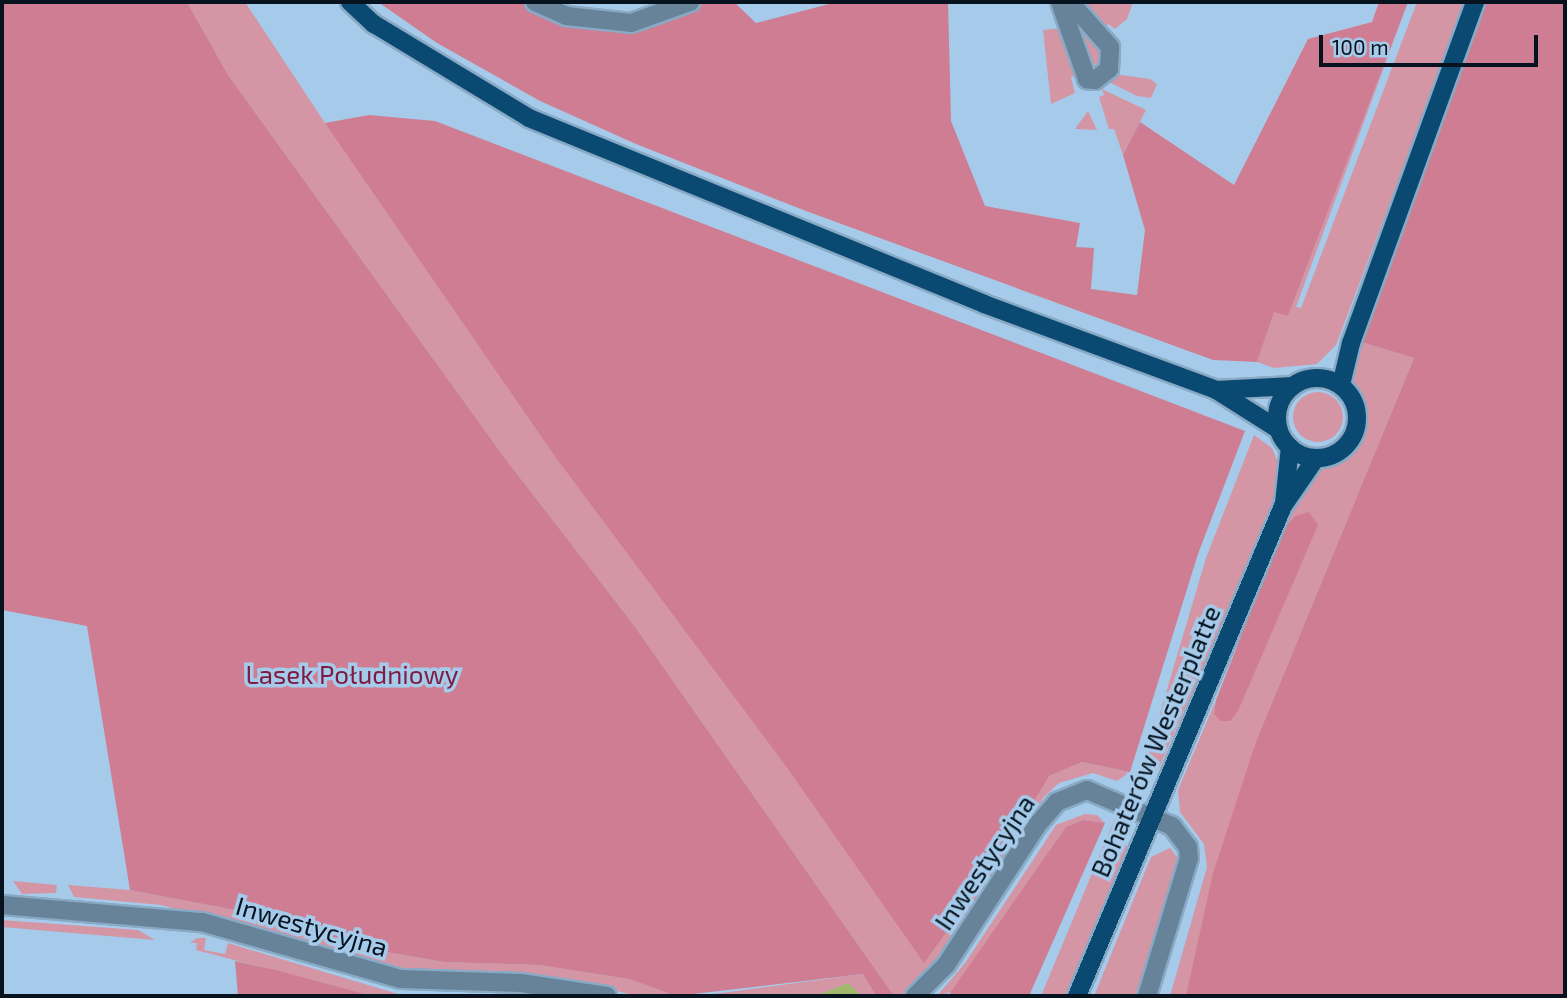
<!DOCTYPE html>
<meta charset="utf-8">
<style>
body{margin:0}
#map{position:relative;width:1567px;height:998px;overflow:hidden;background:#a6cbea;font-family:"Exo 2",sans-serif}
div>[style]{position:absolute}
.green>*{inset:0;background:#d495a5}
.round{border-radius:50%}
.forest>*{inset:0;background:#cf7d93}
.water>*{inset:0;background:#a1b86b}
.roads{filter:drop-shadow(2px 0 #89aac5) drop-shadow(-2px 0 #89aac5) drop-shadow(0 2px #89aac5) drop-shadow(0 -2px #89aac5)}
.minor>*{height:18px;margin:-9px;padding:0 9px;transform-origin:9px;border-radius:9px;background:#67839a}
.major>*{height:18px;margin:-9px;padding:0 9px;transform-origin:9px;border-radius:9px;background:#0a4a72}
.major>.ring{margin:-9px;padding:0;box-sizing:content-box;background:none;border:18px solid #0a4a72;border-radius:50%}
span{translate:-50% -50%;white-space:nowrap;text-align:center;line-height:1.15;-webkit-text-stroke:7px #a6cbea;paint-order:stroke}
.park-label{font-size:26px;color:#7d1b41}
.street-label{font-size:26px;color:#06131e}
.frame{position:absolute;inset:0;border:4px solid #06131e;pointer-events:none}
.scale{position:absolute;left:1319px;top:35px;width:219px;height:32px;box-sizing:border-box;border:4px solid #06131e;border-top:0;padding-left:9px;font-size:21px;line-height:24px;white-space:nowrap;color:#06131e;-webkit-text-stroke:5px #a6cbea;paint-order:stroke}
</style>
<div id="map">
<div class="green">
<div style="clip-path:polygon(187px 2px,245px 2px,325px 123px,1036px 792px,1049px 776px,1082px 762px,1130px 772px,1117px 781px,1093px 773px,1059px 783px,1044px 797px,955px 937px,919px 982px,900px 996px,894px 996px,633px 624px,504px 457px,228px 75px)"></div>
<div style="clip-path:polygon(1079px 2px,1133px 2px,1127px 19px,1115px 29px,1108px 24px,1105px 28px)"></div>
<div style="clip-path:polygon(1408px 2px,1296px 307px,1301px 308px,1417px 2px,1466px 2px,1336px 345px,1317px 364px,1274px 368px,1257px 362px,1274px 311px,1288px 316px)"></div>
<div style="clip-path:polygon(1068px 11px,1102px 44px,1097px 65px,1089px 64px)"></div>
<div style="clip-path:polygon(1063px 28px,1080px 74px,1071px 77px,1075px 93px,1051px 104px,1043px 30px)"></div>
<div style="clip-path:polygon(1114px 74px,1150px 79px,1157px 84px,1151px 98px,1137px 96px,1107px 81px)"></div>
<div style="clip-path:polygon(1102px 89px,1146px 110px,1123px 155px,1114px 129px,1109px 129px,1099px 97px,1104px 95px)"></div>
<div style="clip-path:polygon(1088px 111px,1097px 130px,1075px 129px)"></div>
<div style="clip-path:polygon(1358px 341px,1414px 358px,1257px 739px,1194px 996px,1170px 996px,1207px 867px,1204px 844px,1180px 812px,1178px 790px,1216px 700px,1214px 714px,1238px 711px,1295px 516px,1283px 529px,1294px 506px,1321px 469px,1350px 456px,1364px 438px,1367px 414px,1354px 382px)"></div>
<div class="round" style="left:1293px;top:392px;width:50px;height:50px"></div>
<div style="clip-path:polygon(1254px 435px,1272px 448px,1277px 460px,1275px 502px,1159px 768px,1143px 783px,1132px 785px,1147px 757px,1206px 558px)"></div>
<div style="clip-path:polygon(1085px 814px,1097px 815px,1105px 823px,1083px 820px,1066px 827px,954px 991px,937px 996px,965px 963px,1056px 825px)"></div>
<div style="clip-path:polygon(1115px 818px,1124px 825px,1127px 848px,1066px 996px,1041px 996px)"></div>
<div style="clip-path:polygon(1170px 848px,1179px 860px,1140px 996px,1094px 996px,1151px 857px)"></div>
<div style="clip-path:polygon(13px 881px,57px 885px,56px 893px,22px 894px)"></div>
<div style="clip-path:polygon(68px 885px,130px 890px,287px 920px,340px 944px,444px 962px,539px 965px,629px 979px,676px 996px,637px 996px,580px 982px,511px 973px,399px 970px,161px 905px,74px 897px)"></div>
<div style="clip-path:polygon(2px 920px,138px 930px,155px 940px,2px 927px)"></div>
<div style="clip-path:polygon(197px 938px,206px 938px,204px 950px,225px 954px,228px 943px,398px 994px,499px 996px,372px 996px,196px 950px,197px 943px,190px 943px)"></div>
<div style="clip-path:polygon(863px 974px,876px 996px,862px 996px,846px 984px,815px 996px,699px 996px)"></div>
</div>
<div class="forest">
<div style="clip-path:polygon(2px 2px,187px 2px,228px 75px,504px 457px,633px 624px,894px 996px,876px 996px,863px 974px,676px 996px,629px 979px,539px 965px,444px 962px,340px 944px,287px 920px,130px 890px,87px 626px,2px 610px)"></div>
<div style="clip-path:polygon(378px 2px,524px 2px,539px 12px,667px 19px,701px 2px,734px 2px,756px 23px,837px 2px,948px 2px,951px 121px,985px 206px,1080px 223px,1076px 247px,1094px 248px,1091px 289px,1137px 295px,1145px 230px,1123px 155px,1140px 122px,1234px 185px,1308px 39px,1372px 22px,1379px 2px,1408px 2px,1288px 316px,1274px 312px,1257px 362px,1213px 360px,806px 211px,636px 144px,540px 101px,437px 43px)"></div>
<div style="clip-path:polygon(1483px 2px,1565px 2px,1565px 996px,1186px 996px,1213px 873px,1257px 739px,1414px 358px,1358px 341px)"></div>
<div style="clip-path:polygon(369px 115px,435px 121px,1245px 431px,1198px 554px,1130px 772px,1082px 762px,1049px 776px,998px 861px,924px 963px,788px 769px,554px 455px,325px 123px)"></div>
<div style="clip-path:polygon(1309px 512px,1318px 525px,1238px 711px,1230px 721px,1221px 721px,1214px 714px,1216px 700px,1283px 529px,1295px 516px)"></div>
<div style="clip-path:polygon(1083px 820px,1105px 823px,1029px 996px,948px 996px,1066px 827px)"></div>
<div style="clip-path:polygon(235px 961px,279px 971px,372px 996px,238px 996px)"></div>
</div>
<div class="water">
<div style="clip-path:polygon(849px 984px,862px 996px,815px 996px,846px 984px)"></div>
</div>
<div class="roads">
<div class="minor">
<div style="left:535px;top:2px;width:34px;rotate:24deg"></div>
<div style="left:566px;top:16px;width:65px;rotate:6.1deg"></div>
<div style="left:631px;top:23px;width:63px;rotate:-19.6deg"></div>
<div style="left:1060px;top:2px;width:82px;rotate:70.7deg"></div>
<div style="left:1087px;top:79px;width:8px;rotate:7deg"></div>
<div style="left:1095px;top:80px;width:18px;rotate:-38deg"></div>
<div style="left:1109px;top:69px;width:22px;rotate:-87deg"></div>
<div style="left:1110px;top:47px;width:60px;rotate:-131.6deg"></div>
<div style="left:2px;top:905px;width:201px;rotate:4.9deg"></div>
<div style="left:202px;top:922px;width:207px;rotate:16deg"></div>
<div style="left:401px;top:979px;width:120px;rotate:1.9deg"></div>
<div style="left:521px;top:983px;width:87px;rotate:8.6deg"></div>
<div style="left:915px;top:996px;width:44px;rotate:-45deg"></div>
<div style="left:946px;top:965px;width:168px;rotate:-56.9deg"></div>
<div style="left:1038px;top:824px;width:29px;rotate:-49deg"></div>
<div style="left:1057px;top:802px;width:32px;rotate:-22deg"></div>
<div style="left:1087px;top:790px;width:92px;rotate:23deg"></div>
<div style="left:1172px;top:826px;width:26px;rotate:53deg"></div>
<div style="left:1188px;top:847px;width:11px;rotate:85deg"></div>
<div style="left:1189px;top:858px;width:144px;rotate:106.9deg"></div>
</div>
<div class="major">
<div style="left:350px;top:2px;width:33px;rotate:43deg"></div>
<div style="left:374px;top:24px;width:181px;rotate:31.2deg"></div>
<div style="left:529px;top:118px;width:492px;rotate:22.2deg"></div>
<div style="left:984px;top:304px;width:247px;rotate:20.3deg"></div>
<div style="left:1216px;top:390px;width:71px;rotate:32.3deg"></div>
<div class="ring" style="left:1277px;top:378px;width:62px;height:62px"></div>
<div style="left:1341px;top:385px;width:43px;rotate:-76.6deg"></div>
<div style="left:1351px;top:343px;width:363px;rotate:-70deg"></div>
<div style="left:1216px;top:390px;width:77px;rotate:-3deg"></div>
<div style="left:1284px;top:503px;width:56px;rotate:-83.9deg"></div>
<div style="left:1077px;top:996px;width:532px;rotate:-67.2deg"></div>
<div style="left:1283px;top:506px;width:58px;rotate:-55.5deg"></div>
</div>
</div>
<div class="park-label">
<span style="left:352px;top:674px">Lasek Południowy</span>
</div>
<div class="street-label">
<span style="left:1155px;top:741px;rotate:-67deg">Bohaterów Westerplatte</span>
<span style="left:984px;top:862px;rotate:-56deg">Inwestycyjna</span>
<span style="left:312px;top:926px;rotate:16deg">Inwestycyjna</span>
</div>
<div class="frame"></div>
<div class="scale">100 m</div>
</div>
